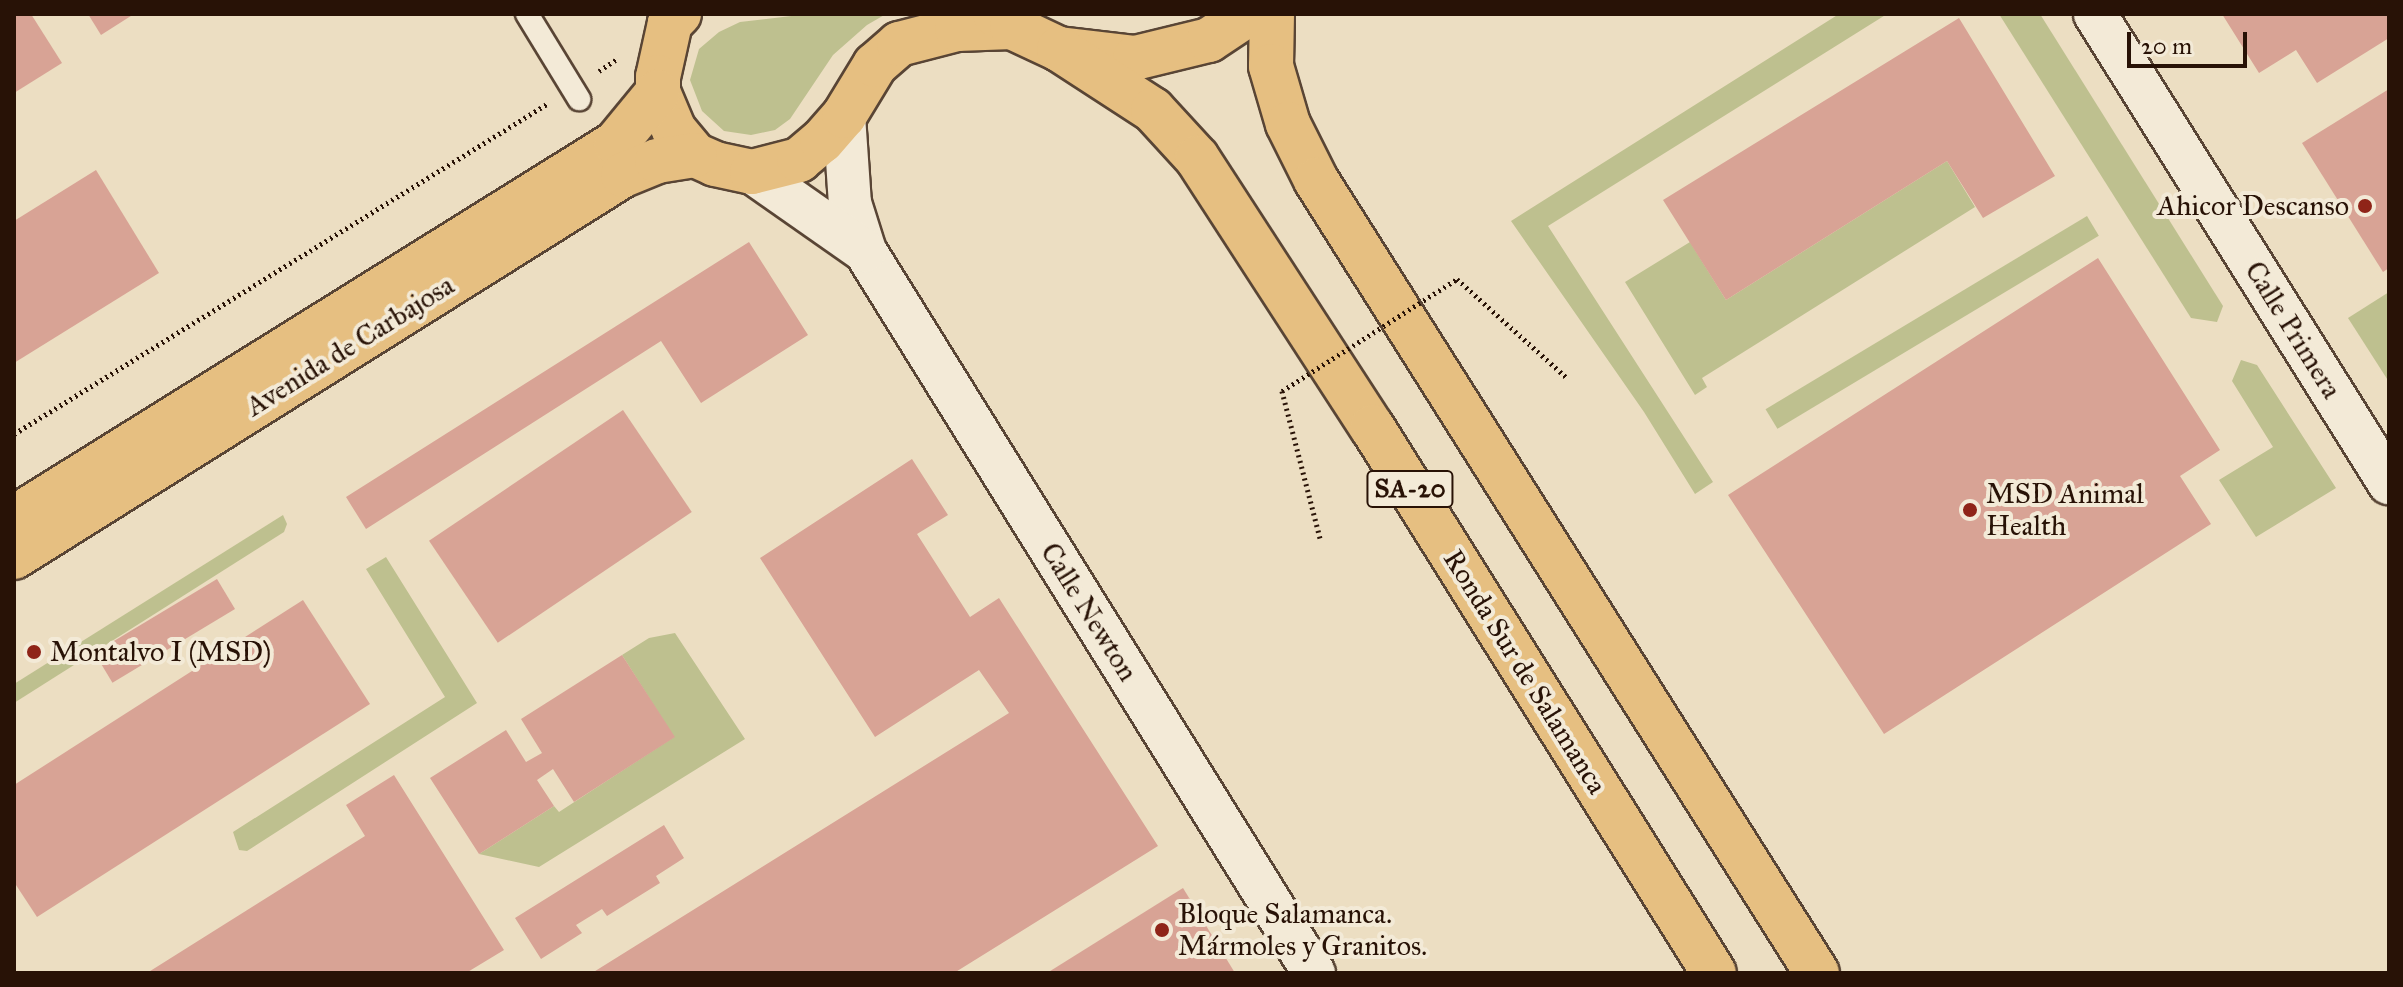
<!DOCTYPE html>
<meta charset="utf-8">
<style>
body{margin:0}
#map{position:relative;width:2403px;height:987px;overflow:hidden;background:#ecdec2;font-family:"IM FELL Great Primer",serif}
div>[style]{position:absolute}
.green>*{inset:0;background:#bec08f;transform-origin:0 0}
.building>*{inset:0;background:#d8a395;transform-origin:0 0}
.path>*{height:5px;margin-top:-2.5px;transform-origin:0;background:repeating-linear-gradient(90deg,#281206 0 2px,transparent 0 6px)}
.roads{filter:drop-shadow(2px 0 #594535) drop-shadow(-2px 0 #594535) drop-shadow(0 2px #594535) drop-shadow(0 -2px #594535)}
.service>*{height:22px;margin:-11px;padding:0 11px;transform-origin:11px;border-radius:11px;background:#f3ead7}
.minor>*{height:42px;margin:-21px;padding:0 21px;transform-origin:21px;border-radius:21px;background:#f3ead7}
.primary>*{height:44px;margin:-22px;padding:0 22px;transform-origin:22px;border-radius:22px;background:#e6bf81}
.trunk>*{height:44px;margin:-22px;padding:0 22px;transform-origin:22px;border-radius:22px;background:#e6bf81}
.path-bridge>*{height:5px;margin-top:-2.5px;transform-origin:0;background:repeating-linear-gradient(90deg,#281206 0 2px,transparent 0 6px)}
.dots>*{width:22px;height:22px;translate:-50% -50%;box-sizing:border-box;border:4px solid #f3ead7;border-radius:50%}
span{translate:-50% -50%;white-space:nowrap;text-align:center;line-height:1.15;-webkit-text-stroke:8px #f3ead7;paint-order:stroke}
.shield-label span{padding:2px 6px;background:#f3ead7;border:2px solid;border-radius:6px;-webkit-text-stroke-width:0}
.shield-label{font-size:26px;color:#281206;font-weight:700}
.poi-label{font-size:28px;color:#281206}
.right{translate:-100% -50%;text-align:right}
.left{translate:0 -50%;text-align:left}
.street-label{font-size:28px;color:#281206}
.frame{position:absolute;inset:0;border:16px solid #281206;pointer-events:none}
.scale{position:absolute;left:2127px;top:32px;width:120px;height:36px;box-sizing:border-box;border:4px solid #281206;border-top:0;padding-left:10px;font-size:24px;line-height:28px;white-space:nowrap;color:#281206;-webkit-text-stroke:6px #f3ead7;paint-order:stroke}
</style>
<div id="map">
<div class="green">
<div style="clip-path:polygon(808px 14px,886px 14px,867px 25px,833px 55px,790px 119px,775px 130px,751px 135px,724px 131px,702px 111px,690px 80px,699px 49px,719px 32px,740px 22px)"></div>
<div style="clip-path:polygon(1839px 14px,1887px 14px,1548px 226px,1713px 482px,1695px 494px,1644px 412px,1511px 221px)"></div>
<div style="clip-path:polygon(1999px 14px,2040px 14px,2223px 306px,2217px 322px,2191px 318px)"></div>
<div style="clip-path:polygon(1947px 161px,1975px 207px,1702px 378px,1707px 387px,1695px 395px,1625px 282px,1690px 242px,1726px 300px)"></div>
<div style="left:2087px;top:216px;width:23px;height:375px;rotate:59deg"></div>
<div style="clip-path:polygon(2389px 292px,2389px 382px,2348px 318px)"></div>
<div style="clip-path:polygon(2241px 360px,2257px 365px,2336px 488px,2256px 537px,2219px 480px,2273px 447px,2232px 381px)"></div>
<div style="clip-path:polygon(283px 515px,287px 524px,284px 532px,14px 703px,14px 684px)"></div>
<div style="clip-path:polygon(386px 557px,477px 703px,247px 851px,239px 850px,233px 832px,445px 697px,366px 569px)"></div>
<div style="clip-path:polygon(675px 633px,745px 739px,539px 867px,479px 854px,554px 806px,559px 812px,674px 737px,622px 655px,649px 638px)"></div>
</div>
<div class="building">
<div style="clip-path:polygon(14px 14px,31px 14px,62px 63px,14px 93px)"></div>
<div style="clip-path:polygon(88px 14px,134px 14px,101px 35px)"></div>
<div style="clip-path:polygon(2222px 14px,2389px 14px,2389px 38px,2317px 83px,2296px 50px,2259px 73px)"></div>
<div style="clip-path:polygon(1959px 18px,2055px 176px,1983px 218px,1947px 161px,1726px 300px,1663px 200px)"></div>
<div style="clip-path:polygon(2389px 89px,2389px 268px,2383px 272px,2302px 143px)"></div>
<div style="clip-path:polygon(96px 170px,159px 273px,14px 363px,14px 221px)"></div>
<div style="clip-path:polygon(749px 242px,808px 335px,701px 403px,661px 341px,366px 529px,346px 497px)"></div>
<div style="clip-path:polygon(2098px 258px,2220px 450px,2180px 476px,2211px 524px,1884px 734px,1728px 495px)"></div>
<div style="left:623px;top:410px;width:123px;height:234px;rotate:56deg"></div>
<div style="clip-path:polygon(912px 459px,948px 515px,917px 534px,970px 617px,999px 598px,1158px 846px,954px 973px,592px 973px,1009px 713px,979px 670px,875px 737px,760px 558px)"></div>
<div style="left:217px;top:579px;width:35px;height:143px;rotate:59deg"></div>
<div style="clip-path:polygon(303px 600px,370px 704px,37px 917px,14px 882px,14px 785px)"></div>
<div style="clip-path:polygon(622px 655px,675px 737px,574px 802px,553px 769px,537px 780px,554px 806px,479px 854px,430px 778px,506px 730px,526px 762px,542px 753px,521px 719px)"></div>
<div style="clip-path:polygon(394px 775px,504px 950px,466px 973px,147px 973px,365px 836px,346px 805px)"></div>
<div style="clip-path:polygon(664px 825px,684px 858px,656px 876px,660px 883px,607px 916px,602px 909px,576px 925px,582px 933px,541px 959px,515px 918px)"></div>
<div style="clip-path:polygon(1183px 888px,1235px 973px,1047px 973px)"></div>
</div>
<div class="path">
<div style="left:599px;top:71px;width:22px;rotate:-34deg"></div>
<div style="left:14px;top:434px;width:627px;rotate:-31.76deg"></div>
</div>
<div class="roads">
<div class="service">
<div style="left:527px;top:14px;width:100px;rotate:58.5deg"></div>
</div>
<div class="minor">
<div style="left:2095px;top:14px;width:554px;rotate:57.92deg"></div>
<div style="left:844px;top:116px;width:87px;rotate:86.1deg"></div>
<div style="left:850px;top:203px;width:50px;rotate:72.6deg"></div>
<div style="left:865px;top:251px;width:850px;rotate:58.12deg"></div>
<div style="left:752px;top:172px;width:138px;rotate:35deg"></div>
</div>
<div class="primary">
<div style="left:679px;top:14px;width:13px;rotate:135deg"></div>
<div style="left:670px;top:23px;width:55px;rotate:102.5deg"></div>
<div style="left:658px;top:77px;width:15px;rotate:90deg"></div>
<div style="left:658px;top:92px;width:41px;rotate:67.2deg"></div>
<div style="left:674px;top:130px;width:33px;rotate:50deg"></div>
<div style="left:695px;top:155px;width:22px;rotate:24deg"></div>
<div style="left:715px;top:164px;width:38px;rotate:12deg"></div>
<div style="left:752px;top:172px;width:49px;rotate:-14.3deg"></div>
<div style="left:799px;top:160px;width:30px;rotate:-40deg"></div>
<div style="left:822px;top:141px;width:33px;rotate:-49deg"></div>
<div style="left:844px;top:116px;width:60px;rotate:-58.7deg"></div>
<div style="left:875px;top:65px;width:32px;rotate:-41deg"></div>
<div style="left:899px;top:44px;width:60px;rotate:-14.5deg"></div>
<div style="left:957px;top:29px;width:55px;rotate:-2.1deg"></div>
<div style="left:14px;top:518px;width:709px;rotate:-31.92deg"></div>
<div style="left:616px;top:143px;width:66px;rotate:-50.5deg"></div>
<div style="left:14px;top:557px;width:719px;rotate:-32.1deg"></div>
<div style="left:623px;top:175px;width:37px;rotate:-22deg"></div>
<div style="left:657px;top:161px;width:38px;rotate:-9deg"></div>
</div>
<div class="trunk">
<div style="left:995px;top:14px;width:21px;rotate:37deg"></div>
<div style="left:1012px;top:27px;width:52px;rotate:25.1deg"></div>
<div style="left:1059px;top:49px;width:77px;rotate:6.8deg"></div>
<div style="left:1135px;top:58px;width:76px;rotate:-13.7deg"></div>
<div style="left:1209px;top:40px;width:47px;rotate:-33.7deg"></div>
<div style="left:1272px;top:14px;width:52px;rotate:91.1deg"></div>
<div style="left:1271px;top:66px;width:60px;rotate:73.7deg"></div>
<div style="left:1288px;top:124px;width:63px;rotate:63.4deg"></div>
<div style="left:1316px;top:180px;width:938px;rotate:57.72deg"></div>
<div style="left:1059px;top:49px;width:112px;rotate:33deg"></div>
<div style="left:1153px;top:110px;width:65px;rotate:47.5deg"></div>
<div style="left:1197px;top:158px;width:321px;rotate:57deg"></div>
<div style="left:1372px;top:427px;width:644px;rotate:57.94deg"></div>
</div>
</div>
<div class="path-bridge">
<div style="left:1320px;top:538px;width:152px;rotate:-104.5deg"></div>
<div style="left:1282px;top:391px;width:208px;rotate:-32.6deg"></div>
<div style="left:1457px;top:279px;width:149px;rotate:42deg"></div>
</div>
<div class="dots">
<div style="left:2365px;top:206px;background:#8f2418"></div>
<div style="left:1970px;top:510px;background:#8f2418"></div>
<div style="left:34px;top:652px;background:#8f2418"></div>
<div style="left:1162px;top:930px;background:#8f2418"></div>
</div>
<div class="shield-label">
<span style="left:1410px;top:489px">SA-20</span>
</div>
<div class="poi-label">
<span class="right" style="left:2349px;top:206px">Ahicor Descanso</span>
<span class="left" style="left:1986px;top:510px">MSD Animal<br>Health</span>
<span class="left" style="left:50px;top:652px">Montalvo I (MSD)</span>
<span class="left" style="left:1178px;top:930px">Bloque Salamanca.<br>Mármoles y Granitos.</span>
</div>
<div class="street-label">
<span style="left:2293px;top:330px;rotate:58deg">Calle Primera</span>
<span style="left:350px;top:346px;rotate:-32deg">Avenida de Carbajosa</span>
<span style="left:1089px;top:612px;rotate:58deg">Calle Newton</span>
<span style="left:1525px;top:672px;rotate:58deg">Ronda Sur de Salamanca</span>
</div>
<div class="frame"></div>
<div class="scale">20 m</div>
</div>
